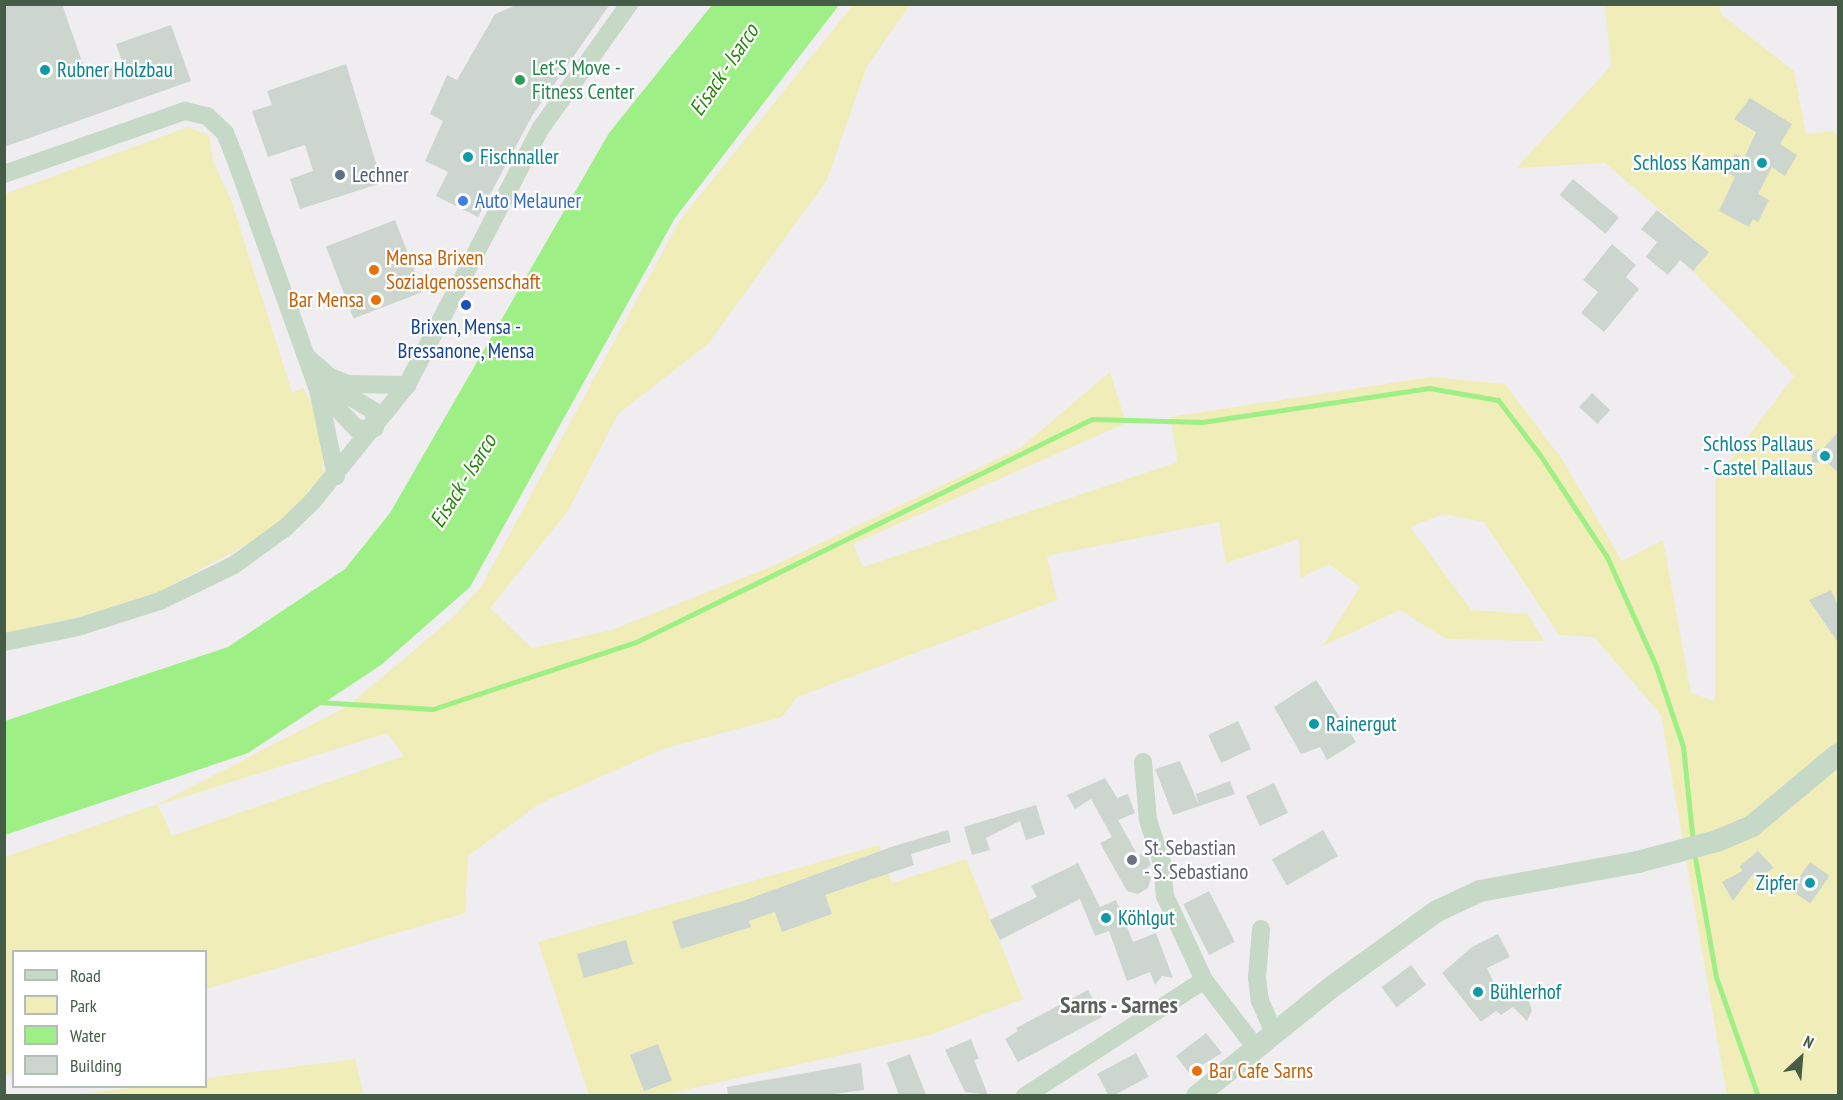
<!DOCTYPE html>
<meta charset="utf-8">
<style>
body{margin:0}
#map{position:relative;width:1843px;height:1100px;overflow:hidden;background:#efedf0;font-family:"PT Sans Narrow",sans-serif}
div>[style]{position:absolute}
.green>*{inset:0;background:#f0edb9}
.water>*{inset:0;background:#9eef85}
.stream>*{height:5px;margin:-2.5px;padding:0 2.5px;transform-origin:2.5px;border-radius:2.5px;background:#9eef85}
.building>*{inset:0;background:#ccd6ce;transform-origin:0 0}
.minor>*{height:18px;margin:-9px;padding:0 9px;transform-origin:9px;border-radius:9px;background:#c6d8c6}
.tertiary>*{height:22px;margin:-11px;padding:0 11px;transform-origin:11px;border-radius:11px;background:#c6d8c6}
.dots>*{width:16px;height:16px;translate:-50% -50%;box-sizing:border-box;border:3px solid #fff;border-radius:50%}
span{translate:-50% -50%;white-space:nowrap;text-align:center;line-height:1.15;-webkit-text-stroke:4.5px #fff;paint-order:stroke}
.leisure-label{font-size:21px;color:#27864d}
.left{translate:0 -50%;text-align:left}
.culture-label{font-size:21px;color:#0d838f}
.right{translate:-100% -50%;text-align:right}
.service-label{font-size:21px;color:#4e5e75}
.shop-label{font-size:21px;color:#366cbe}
.food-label{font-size:21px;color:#c56008}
.transit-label{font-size:21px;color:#164399}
.worship-label{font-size:21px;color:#5b616d}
.water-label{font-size:22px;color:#27860a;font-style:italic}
.quarter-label{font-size:24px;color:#5a635b;font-weight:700}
.frame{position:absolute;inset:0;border:6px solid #455c46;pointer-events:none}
.legend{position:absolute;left:12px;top:950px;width:195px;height:138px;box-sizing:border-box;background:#fff;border:2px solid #b5beb5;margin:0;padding:8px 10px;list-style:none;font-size:18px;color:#455c46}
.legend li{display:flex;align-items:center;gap:12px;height:30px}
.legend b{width:30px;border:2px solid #b5beb5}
.north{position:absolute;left:1771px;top:1028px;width:60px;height:60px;-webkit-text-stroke:4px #fff;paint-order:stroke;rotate:26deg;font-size:16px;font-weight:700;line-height:24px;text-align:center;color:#455c46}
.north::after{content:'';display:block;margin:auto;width:21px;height:27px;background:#455c46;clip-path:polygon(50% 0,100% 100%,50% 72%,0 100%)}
</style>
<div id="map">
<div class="green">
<div style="clip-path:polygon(evenodd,853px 5px,910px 5px,867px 66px,827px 180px,708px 344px,618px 414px,568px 511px,490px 608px,532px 648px,612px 630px,775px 565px,1020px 448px,1110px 372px,1126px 423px,853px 544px,863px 567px,1178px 462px,1170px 417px,1431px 377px,1505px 384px,1562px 459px,1622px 561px,1663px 540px,1691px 693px,1715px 701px,1715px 480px,1794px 376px,1693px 271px,1709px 252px,1605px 163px,1516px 168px,1611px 66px,1605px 5px,1719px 5px,1722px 15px,1794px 71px,1806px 134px,1833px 131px,1838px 136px,1838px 1095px,1727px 1095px,1661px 715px,1594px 637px,1559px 635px,1484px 522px,1444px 514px,1410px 527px,1471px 610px,1528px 614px,1544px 641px,1446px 639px,1400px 610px,1323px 646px,1360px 587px,1329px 564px,1300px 578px,1299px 539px,1226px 563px,1219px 522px,1047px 556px,1057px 600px,797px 697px,782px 717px,663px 749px,539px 804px,468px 856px,465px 913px,206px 989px,206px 952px,14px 952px,13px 1071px,5px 1075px,5px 857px,158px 804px,348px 706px,452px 618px,481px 587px,680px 220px,853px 5px,387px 733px,404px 756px,172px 836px,158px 805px,387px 733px)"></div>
<div style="clip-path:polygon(188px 127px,209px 135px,213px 161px,231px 200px,292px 392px,303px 388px,322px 423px,323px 477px,295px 510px,255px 540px,161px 591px,80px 617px,5px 633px,5px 194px)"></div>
<div style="clip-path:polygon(879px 845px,892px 883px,966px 859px,1023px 999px,930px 1035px,663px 1095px,589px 1095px,538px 942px)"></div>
<div style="clip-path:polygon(355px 1059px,364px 1095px,70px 1095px,140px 1087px,206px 1086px,206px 1078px)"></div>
</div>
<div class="water">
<div style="clip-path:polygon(712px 5px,839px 5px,675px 218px,470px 587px,381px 665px,248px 753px,5px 835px,5px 721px,228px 647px,345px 569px,390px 513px,609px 133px)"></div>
</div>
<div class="stream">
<div style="left:317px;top:702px;width:116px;rotate:3.5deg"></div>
<div style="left:433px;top:709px;width:214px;rotate:-18.3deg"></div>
<div style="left:636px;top:642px;width:508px;rotate:-26.06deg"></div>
<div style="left:1092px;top:419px;width:110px;rotate:1.6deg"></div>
<div style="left:1202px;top:422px;width:230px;rotate:-8.5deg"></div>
<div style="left:1429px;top:388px;width:70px;rotate:9.9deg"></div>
<div style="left:1498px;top:400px;width:69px;rotate:52.6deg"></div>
<div style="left:1540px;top:455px;width:122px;rotate:56.7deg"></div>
<div style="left:1607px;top:557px;width:120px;rotate:65.8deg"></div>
<div style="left:1656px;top:666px;width:84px;rotate:71.4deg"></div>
<div style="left:1683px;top:746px;width:97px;rotate:84.1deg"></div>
<div style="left:1694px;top:852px;width:127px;rotate:80deg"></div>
<div style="left:1716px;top:977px;width:126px;rotate:70.6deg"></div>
</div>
<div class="building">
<div style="clip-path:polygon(4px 4px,62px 4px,87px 76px,123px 64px,116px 44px,171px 25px,191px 81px,4px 147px)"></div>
<div style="clip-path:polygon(519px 4px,610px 4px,532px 116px,478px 217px,436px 196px,448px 172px,425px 161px,443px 121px,430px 114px,447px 75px,457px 80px,495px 14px)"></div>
<div style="clip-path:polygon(346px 64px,382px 183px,300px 209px,290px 179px,313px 171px,305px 145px,268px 157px,252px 111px,272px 105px,267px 91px)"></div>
<div style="clip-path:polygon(1750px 98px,1792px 124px,1780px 144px,1797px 155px,1785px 176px,1772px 167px,1758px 194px,1769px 200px,1758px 222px,1753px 219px,1749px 227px,1719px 211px,1735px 177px,1726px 172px,1735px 154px,1744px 158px,1756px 132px,1734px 119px)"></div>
<div style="left:1573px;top:179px;width:60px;height:21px;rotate:40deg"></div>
<div style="clip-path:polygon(1657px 210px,1709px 252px,1693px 271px,1680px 260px,1668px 275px,1646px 257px,1657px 242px,1641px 229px)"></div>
<div style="left:395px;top:220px;width:77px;height:74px;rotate:69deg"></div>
<div style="clip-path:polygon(1612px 244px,1636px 265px,1626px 277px,1639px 289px,1604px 332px,1581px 313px,1598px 292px,1583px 280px)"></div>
<div style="left:1592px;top:393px;width:25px;height:19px;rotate:43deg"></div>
<div style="clip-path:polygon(1839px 431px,1839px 473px,1826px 462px,1812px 463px,1812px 450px,1823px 449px)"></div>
<div style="clip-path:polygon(1831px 590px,1839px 607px,1839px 644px,1809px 600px)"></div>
<div style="clip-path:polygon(1316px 680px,1356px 742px,1327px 760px,1320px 747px,1301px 754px,1274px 707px)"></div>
<div style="left:1238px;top:721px;width:31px;height:33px;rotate:65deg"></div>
<div style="clip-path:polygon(1180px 761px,1199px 805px,1196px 794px,1230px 781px,1235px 794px,1173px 815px,1155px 769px)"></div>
<div style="clip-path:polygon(1105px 778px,1117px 798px,1128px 794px,1135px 813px,1118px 820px,1138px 856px,1146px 851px,1151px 865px,1146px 869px,1151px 878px,1148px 888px,1138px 894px,1127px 891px,1100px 843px,1112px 837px,1091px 799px,1075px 809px,1067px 795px)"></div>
<div style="left:1274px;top:783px;width:33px;height:31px;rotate:65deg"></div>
<div style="clip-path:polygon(1036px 805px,1045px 834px,1026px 840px,1020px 821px,986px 838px,990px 850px,972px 855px,964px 827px)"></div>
<div style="clip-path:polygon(948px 830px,951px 842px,911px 854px,914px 865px,825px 895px,832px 914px,782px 932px,775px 912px,749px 921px,751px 927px,681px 949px,672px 921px,743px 901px,894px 846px)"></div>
<div style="left:1323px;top:830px;width:30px;height:59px;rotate:60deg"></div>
<div style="clip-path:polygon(1758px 851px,1774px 868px,1756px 879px,1753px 874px,1733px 901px,1722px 882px,1742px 871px,1740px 866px)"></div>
<div style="left:1810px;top:862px;width:24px;height:34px;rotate:35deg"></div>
<div style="clip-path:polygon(1078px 863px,1100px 907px,1116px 900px,1133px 942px,1156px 933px,1173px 978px,1162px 976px,1155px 985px,1150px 972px,1127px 981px,1109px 931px,1095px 936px,1080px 899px,1000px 940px,990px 920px,1037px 897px,1031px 886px)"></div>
<div style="left:1209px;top:891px;width:57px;height:29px;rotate:63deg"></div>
<div style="clip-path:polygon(1498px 934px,1510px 957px,1487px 968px,1498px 992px,1522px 984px,1532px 1010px,1527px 1021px,1513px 1007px,1501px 1015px,1496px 1011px,1481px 1022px,1442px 973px,1472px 947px)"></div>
<div style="left:626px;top:940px;width:25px;height:51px;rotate:74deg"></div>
<div style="left:1411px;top:965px;width:25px;height:37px;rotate:53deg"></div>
<div style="clip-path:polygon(1088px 990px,1102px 1017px,1018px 1062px,1005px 1039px,1018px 1031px,1016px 1028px)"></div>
<div style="clip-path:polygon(1206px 1033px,1222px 1053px,1189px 1073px,1176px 1056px)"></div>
<div style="clip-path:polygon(971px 1039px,979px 1059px,974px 1060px,988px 1095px,965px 1092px,945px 1050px)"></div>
<div style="left:658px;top:1044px;width:39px;height:30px;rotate:69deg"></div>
<div style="left:1136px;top:1053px;width:27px;height:44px;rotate:62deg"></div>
<div style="clip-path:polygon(910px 1054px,926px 1095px,899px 1095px,887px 1063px)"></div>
<div style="clip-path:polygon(861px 1063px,864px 1090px,827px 1095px,728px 1095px,727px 1087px)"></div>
</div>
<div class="minor">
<div style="left:4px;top:174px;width:192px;rotate:-19.2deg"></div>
<div style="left:185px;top:111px;width:23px;rotate:13deg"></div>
<div style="left:207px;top:116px;width:25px;rotate:43deg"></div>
<div style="left:225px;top:133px;width:24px;rotate:68deg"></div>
<div style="left:234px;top:155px;width:246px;rotate:70.3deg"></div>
<div style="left:317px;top:387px;width:58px;rotate:46.4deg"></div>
<div style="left:357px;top:429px;width:18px;rotate:-3deg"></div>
<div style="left:307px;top:357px;width:30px;rotate:41deg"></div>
<div style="left:330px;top:377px;width:19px;rotate:21deg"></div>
<div style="left:348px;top:384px;width:59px;rotate:1deg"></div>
<div style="left:332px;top:379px;width:18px;rotate:49deg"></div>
<div style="left:344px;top:393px;width:35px;rotate:31deg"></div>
<div style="left:374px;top:411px;width:17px;rotate:87deg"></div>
<div style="left:318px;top:390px;width:88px;rotate:78.2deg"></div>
<div style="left:4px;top:642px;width:76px;rotate:-11.5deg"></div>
<div style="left:78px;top:627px;width:86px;rotate:-17.6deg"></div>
<div style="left:160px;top:601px;width:82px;rotate:-25.9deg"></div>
<div style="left:234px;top:565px;width:63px;rotate:-36deg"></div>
<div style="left:285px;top:528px;width:37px;rotate:-44deg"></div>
<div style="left:312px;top:502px;width:151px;rotate:-50.9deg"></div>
<div style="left:407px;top:385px;width:290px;rotate:-62.5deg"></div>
<div style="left:541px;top:128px;width:152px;rotate:-54.6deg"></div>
<div style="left:1143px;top:762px;width:58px;rotate:85.1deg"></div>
<div style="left:1148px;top:820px;width:45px;rotate:72deg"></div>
<div style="left:1162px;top:863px;width:33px;rotate:85deg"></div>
<div style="left:1165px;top:896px;width:93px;rotate:65.1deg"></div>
<div style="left:1204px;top:980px;width:86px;rotate:52.6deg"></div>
<div style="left:1261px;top:929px;width:49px;rotate:94.7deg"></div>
<div style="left:1257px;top:978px;width:23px;rotate:83deg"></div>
<div style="left:1260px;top:1001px;width:35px;rotate:66deg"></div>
<div style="left:1025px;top:1096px;width:213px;rotate:-32.9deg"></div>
</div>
<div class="tertiary">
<div style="left:1197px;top:1096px;width:175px;rotate:-39deg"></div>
<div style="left:1333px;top:986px;width:128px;rotate:-35.8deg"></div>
<div style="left:1437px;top:911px;width:47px;rotate:-24.9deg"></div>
<div style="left:1480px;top:891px;width:161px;rotate:-10.4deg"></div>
<div style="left:1638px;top:862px;width:82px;rotate:-14.9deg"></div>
<div style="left:1717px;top:841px;width:38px;rotate:-23deg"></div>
<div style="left:1752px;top:826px;width:112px;rotate:-39.9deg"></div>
</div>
<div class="dots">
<div style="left:45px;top:70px;background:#0f9aa8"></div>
<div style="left:520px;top:80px;background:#2e9e5b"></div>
<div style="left:468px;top:157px;background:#0f9aa8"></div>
<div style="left:1762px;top:163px;background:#0f9aa8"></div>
<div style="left:340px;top:175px;background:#5c6f8a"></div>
<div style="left:463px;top:201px;background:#3f7fe0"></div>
<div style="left:374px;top:270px;background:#e8710a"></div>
<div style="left:376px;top:300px;background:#e8710a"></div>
<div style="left:466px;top:305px;background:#1a4fb4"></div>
<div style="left:1825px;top:456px;background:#0f9aa8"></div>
<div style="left:1314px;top:724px;background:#0f9aa8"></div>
<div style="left:1132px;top:860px;background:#6b7280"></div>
<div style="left:1810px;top:883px;background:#0f9aa8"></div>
<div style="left:1106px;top:918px;background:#0f9aa8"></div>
<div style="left:1478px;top:992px;background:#0f9aa8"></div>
<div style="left:1197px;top:1071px;background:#e8710a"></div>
</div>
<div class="leisure-label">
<span class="left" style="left:532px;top:80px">Let'S Move -<br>Fitness Center</span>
</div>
<div class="culture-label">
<span class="left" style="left:57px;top:70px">Rubner Holzbau</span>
<span class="left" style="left:480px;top:157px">Fischnaller</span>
<span class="right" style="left:1750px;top:163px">Schloss Kampan</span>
<span class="right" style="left:1813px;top:456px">Schloss Pallaus<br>- Castel Pallaus</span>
<span class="left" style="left:1326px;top:724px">Rainergut</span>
<span class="right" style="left:1798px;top:883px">Zipfer</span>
<span class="left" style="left:1118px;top:918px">Köhlgut</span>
<span class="left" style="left:1490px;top:992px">Bühlerhof</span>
</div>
<div class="service-label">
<span class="left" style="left:352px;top:175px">Lechner</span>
</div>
<div class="shop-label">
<span class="left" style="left:475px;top:201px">Auto Melauner</span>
</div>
<div class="food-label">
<span class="left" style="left:386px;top:270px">Mensa Brixen<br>Sozialgenossenschaft</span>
<span class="right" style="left:364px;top:300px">Bar Mensa</span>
<span class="left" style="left:1209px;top:1071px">Bar Cafe Sarns</span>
</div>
<div class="transit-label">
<span style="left:466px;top:339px">Brixen, Mensa -<br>Bressanone, Mensa</span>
</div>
<div class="worship-label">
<span class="left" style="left:1144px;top:860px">St. Sebastian<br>- S. Sebastiano</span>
</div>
<div class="water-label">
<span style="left:724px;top:70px;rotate:-56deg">Eisack - Isarco</span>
<span style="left:463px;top:481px;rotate:-58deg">Eisack - Isarco</span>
</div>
<div class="quarter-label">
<span style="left:1119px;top:1005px">Sarns - Sarnes</span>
</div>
<div class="frame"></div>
<ul class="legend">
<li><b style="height:8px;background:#c6d8c6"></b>Road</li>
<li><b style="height:16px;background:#f0edb9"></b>Park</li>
<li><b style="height:16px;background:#9eef85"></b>Water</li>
<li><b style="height:16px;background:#ccd6ce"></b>Building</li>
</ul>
<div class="north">N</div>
</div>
